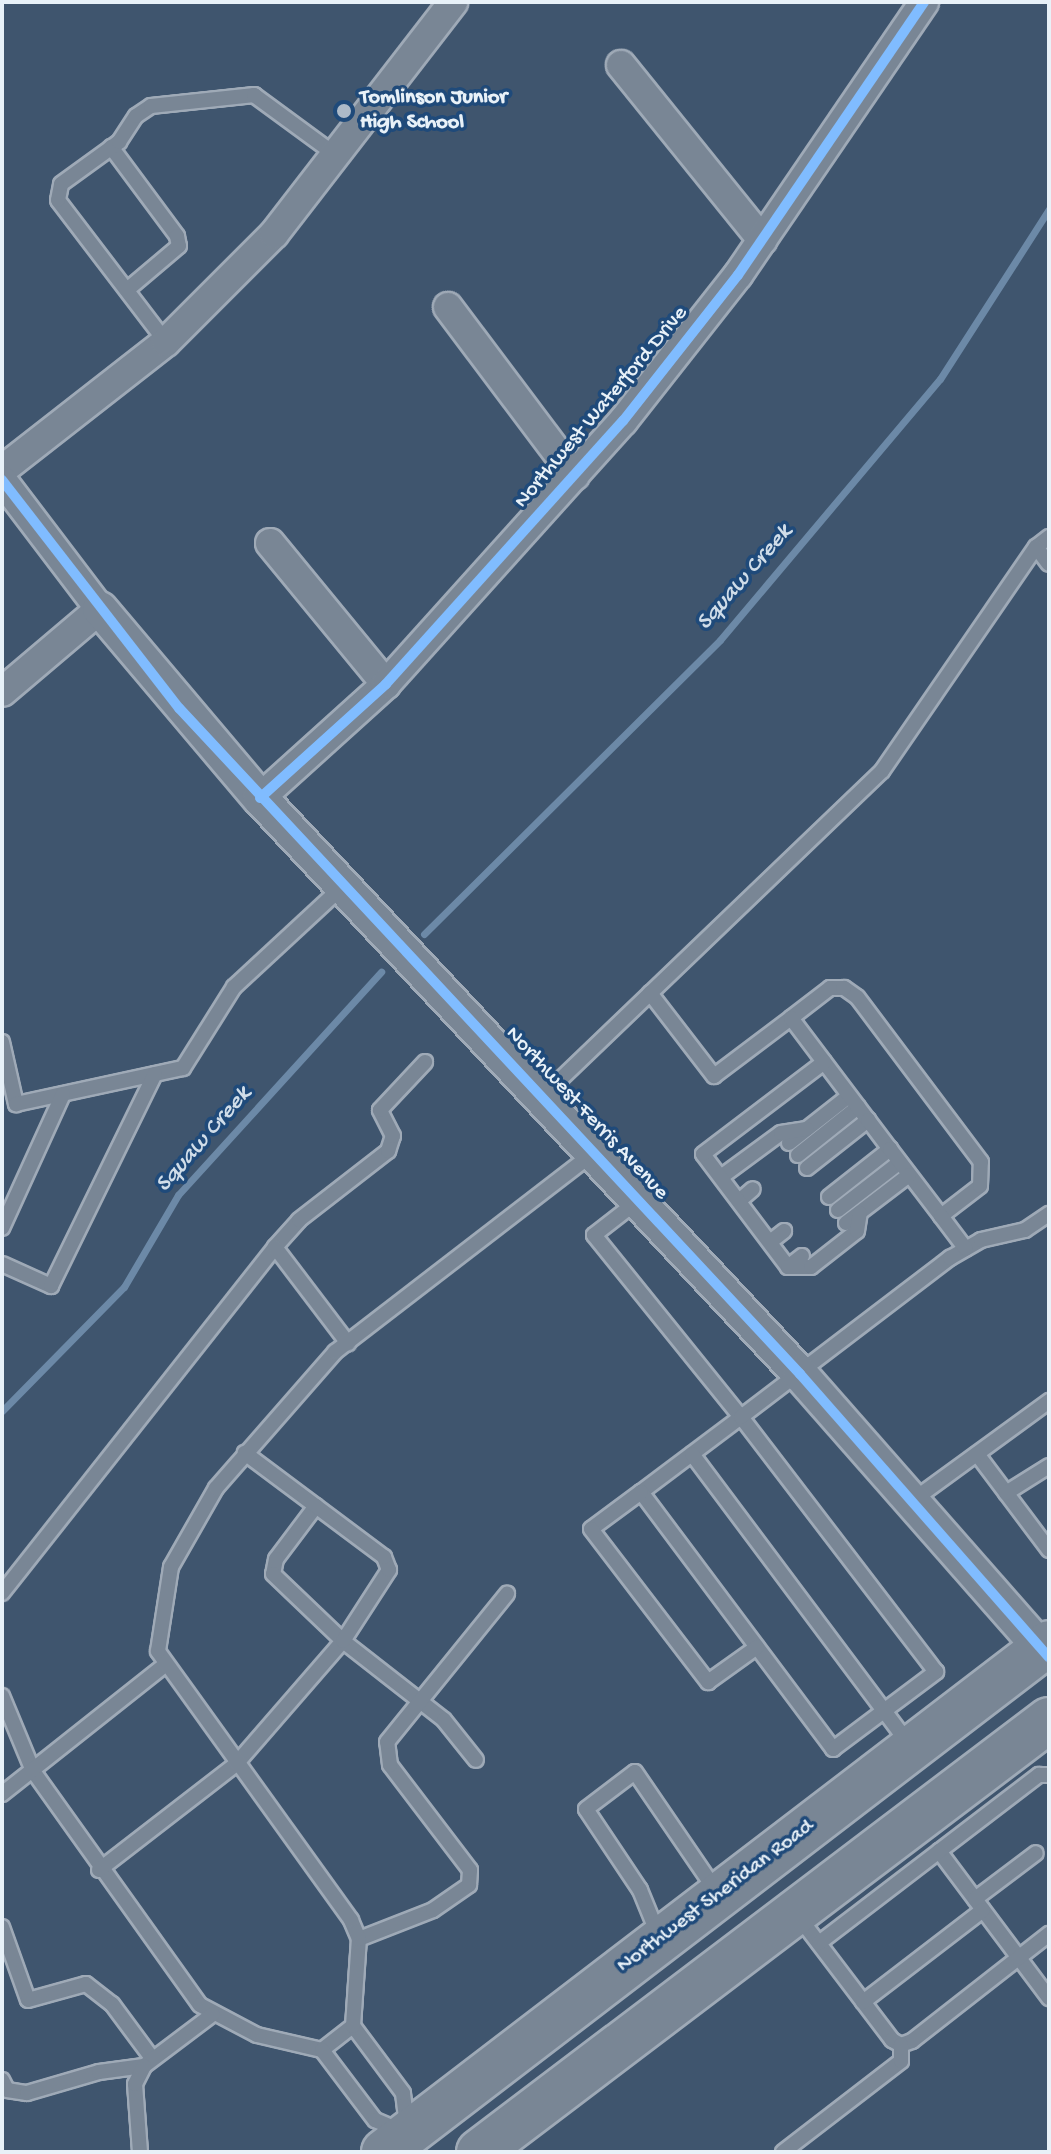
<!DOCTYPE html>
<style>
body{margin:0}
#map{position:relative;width:1051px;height:2154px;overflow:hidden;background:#3f556e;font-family:"Gochi Hand",sans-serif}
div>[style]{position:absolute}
.stream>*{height:7px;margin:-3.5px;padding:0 3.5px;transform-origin:3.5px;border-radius:3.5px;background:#6c89a7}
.roads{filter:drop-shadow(2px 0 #9faab7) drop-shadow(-2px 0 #9faab7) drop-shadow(0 2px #9faab7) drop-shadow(0 -2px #9faab7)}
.service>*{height:14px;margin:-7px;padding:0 7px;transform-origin:7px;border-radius:7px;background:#798695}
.minor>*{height:28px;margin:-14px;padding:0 14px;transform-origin:14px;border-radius:14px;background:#798695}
.tertiary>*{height:34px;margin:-17px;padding:0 17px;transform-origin:17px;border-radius:17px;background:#798695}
.primary>*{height:44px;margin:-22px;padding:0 22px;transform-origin:22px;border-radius:22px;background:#798695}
.cycleway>*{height:10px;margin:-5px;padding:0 5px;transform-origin:5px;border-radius:5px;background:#80bcff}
.dots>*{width:22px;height:22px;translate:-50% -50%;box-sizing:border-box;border:4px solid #1f4a7a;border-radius:50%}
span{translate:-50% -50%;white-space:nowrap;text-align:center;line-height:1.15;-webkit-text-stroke:7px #1f4a7a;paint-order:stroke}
.poi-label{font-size:22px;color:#e8f1f8;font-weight:700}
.left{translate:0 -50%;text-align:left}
.street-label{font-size:22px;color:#e8f1f8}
.water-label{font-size:24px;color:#d0dde9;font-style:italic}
.frame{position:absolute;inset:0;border:4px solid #e8f1f8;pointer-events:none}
</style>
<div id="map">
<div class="stream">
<div style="left:424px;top:934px;width:417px;rotate:-44.8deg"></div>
<div style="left:720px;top:640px;width:341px;rotate:-49.9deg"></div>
<div style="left:940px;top:379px;width:202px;rotate:-57.3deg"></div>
<div style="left:2px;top:1411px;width:174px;rotate:-45.5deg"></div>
<div style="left:124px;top:1287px;width:107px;rotate:-59.6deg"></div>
<div style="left:178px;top:1195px;width:302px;rotate:-47.7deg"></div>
</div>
<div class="roads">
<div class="service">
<div style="left:111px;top:147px;width:111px;rotate:53.4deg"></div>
<div style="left:177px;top:236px;width:10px;rotate:79deg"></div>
<div style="left:179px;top:246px;width:68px;rotate:139.8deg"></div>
<div style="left:166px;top:342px;width:178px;rotate:-127.3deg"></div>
<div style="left:58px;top:200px;width:16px;rotate:-79deg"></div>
<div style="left:61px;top:184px;width:72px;rotate:-35.9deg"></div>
<div style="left:119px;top:142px;width:31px;rotate:-57deg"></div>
<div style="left:136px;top:116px;width:18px;rotate:-34deg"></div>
<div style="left:151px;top:106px;width:104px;rotate:-6.1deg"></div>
<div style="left:254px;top:95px;width:103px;rotate:36.3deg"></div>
<div style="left:1049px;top:537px;width:16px;rotate:142deg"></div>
<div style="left:1036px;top:547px;width:21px;rotate:53deg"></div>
<div style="left:650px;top:993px;width:105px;rotate:52.4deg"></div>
<div style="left:714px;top:1076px;width:96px;rotate:-37deg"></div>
<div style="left:2px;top:1042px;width:64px;rotate:77.3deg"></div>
<div style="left:16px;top:1104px;width:171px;rotate:-12.2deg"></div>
<div style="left:183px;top:1068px;width:96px;rotate:-57.8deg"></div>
<div style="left:234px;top:987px;width:149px;rotate:-42.8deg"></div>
<div style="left:543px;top:1096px;width:470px;rotate:-43.8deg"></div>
<div style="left:882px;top:771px;width:272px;rotate:-55.5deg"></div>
<div style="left:789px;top:1143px;width:76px;rotate:-38.1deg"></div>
<div style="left:798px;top:1155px;width:77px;rotate:-38.7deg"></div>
<div style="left:807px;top:1168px;width:78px;rotate:-38.2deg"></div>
<div style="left:721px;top:1177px;width:74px;rotate:-36.3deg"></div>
<div style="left:781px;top:1133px;width:26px;rotate:-9deg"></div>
<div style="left:829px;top:1197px;width:78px;rotate:-38.2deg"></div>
<div style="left:639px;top:1200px;width:57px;rotate:142.1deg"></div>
<div style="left:594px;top:1235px;width:234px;rotate:51.1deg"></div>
<div style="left:741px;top:1417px;width:125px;rotate:143.1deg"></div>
<div style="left:641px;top:1492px;width:321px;rotate:53.2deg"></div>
<div style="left:833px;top:1749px;width:129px;rotate:-36.8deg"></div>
<div style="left:936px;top:1672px;width:321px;rotate:-127.4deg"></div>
<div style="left:741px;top:1417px;width:263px;rotate:-37.3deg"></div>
<div style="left:950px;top:1258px;width:36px;rotate:-30deg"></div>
<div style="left:981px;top:1240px;width:45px;rotate:-12.8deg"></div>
<div style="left:1025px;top:1230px;width:29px;rotate:-34deg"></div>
<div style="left:739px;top:1201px;width:18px;rotate:-41deg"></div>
<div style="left:838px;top:1210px;width:78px;rotate:-37.7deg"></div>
<div style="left:941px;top:1216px;width:49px;rotate:-37.6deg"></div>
<div style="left:980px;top:1186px;width:24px;rotate:-88deg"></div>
<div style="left:981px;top:1162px;width:206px;rotate:-126.9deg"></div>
<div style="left:857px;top:997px;width:16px;rotate:-145deg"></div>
<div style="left:844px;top:988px;width:14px;rotate:180deg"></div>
<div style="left:830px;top:988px;width:49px;rotate:142.4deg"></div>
<div style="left:791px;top:1018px;width:128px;rotate:53deg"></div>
<div style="left:868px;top:1120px;width:36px;rotate:53deg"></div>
<div style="left:890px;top:1149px;width:84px;rotate:52.7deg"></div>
<div style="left:941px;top:1216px;width:41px;rotate:52.9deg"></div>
<div style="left:846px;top:1223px;width:79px;rotate:-37.3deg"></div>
<div style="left:2px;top:1228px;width:147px;rotate:-65.5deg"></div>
<div style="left:770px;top:1242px;width:18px;rotate:-38deg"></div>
<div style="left:275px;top:1247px;width:36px;rotate:-48deg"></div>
<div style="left:299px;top:1220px;width:113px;rotate:-37.8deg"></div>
<div style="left:388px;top:1151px;width:16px;rotate:-72deg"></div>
<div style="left:393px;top:1136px;width:29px;rotate:-117deg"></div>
<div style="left:380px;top:1110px;width:66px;rotate:-46.8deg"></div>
<div style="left:802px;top:1256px;width:18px;rotate:142deg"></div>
<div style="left:788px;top:1267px;width:141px;rotate:-127deg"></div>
<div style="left:703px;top:1154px;width:152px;rotate:-37.2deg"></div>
<div style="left:2px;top:1264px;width:54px;rotate:24.2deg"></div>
<div style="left:51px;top:1286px;width:236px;rotate:-63.9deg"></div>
<div style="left:788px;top:1267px;width:23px"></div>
<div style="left:811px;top:1267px;width:58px;rotate:-38deg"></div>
<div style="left:857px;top:1231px;width:18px;rotate:-81deg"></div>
<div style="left:692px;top:1454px;width:364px;rotate:53.2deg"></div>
<div style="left:977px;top:1454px;width:120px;rotate:53.1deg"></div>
<div style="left:641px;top:1492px;width:62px;rotate:143.5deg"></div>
<div style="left:591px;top:1529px;width:193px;rotate:52.6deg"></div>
<div style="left:708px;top:1682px;width:60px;rotate:-35.5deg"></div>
<div style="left:1006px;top:1493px;width:51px;rotate:-32.1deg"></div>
<div style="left:912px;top:1501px;width:170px;rotate:-36.1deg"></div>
<div style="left:316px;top:1506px;width:66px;rotate:127deg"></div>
<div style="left:276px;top:1559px;width:15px;rotate:101deg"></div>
<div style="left:273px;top:1574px;width:97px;rotate:43.7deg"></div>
<div style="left:343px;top:1641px;width:128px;rotate:38deg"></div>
<div style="left:444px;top:1720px;width:51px;rotate:51.3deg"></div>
<div style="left:2px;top:1593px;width:441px;rotate:-51.7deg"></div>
<div style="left:275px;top:1247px;width:121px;rotate:52.8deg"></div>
<div style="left:2px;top:1696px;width:81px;rotate:67.5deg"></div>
<div style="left:33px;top:1771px;width:287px;rotate:54.5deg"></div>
<div style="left:200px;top:2005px;width:64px;rotate:27.8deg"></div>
<div style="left:257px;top:2035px;width:67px;rotate:13deg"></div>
<div style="left:322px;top:2050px;width:39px;rotate:-38deg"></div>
<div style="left:2px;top:1794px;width:209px;rotate:-38.4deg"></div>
<div style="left:939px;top:1851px;width:184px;rotate:53.2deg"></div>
<div style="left:99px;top:1870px;width:173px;rotate:-37.7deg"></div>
<div style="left:236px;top:1764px;width:163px;rotate:-49deg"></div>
<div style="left:343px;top:1641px;width:85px;rotate:-57.1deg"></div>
<div style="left:389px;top:1570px;width:14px;rotate:-111deg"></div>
<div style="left:384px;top:1557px;width:174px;rotate:-143.2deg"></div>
<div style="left:975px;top:1899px;width:76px;rotate:-37deg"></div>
<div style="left:798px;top:1916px;width:156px;rotate:52.8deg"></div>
<div style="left:892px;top:2040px;width:10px;rotate:29deg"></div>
<div style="left:901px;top:2045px;width:12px;rotate:-20deg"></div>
<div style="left:912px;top:2041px;width:174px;rotate:-38deg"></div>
<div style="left:2px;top:1927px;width:77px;rotate:70.4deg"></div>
<div style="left:28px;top:2000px;width:60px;rotate:-15.4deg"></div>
<div style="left:86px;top:1984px;width:33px;rotate:38deg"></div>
<div style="left:112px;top:2004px;width:67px;rotate:53.5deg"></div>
<div style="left:658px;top:1934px;width:48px;rotate:-112.2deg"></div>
<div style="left:640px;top:1890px;width:97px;rotate:-123.7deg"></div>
<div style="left:586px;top:1809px;width:61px;rotate:-37.1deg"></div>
<div style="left:635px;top:1772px;width:145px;rotate:55.7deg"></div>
<div style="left:359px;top:1939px;width:79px;rotate:-21.4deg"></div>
<div style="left:433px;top:1910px;width:44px;rotate:-34.8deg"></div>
<div style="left:469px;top:1885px;width:15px;rotate:-86deg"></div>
<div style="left:470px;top:1870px;width:132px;rotate:-127.3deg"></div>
<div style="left:390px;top:1765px;width:23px;rotate:-97deg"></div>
<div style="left:387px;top:1742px;width:191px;rotate:-51deg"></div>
<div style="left:819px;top:1943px;width:277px;rotate:-37.4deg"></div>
<div style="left:1039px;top:1775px;width:10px"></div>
<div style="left:863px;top:2002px;width:151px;rotate:-37.5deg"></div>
<div style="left:322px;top:2050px;width:88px;rotate:52.9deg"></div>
<div style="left:375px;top:2120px;width:36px;rotate:23deg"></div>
<div style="left:408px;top:2134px;width:41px;rotate:-97deg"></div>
<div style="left:403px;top:2093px;width:84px;rotate:-126.7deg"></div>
<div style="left:353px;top:2026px;width:87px;rotate:-86.1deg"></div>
<div style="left:359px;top:1939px;width:21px;rotate:-113deg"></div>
<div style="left:351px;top:1920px;width:331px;rotate:-125.7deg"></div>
<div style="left:158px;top:1651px;width:85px;rotate:-81.2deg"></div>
<div style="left:171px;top:1567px;width:91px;rotate:-60.3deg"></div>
<div style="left:216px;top:1488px;width:181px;rotate:-48.8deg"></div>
<div style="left:335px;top:1352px;width:328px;rotate:-37.6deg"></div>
<div style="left:2px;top:2080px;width:11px;rotate:63deg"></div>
<div style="left:7px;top:2090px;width:20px;rotate:9deg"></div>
<div style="left:27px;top:2093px;width:75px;rotate:-16.3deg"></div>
<div style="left:99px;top:2072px;width:45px;rotate:-7.6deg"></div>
<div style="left:144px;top:2066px;width:86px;rotate:-37deg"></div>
<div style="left:140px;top:2152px;width:68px;rotate:-94.2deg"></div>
<div style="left:135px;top:2084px;width:20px;rotate:-63deg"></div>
<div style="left:783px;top:2152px;width:149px;rotate:-37.6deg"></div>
<div style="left:901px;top:2061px;width:16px;rotate:-90deg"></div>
</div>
<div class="minor">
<div style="left:621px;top:65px;width:225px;rotate:51.1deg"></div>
<div style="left:448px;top:307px;width:211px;rotate:53.1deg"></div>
<div style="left:2px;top:470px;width:208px;rotate:-38deg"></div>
<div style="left:166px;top:342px;width:153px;rotate:-45deg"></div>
<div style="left:274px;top:234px;width:293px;rotate:-52.3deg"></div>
<div style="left:2px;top:480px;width:162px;rotate:52.8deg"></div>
<div style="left:100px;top:609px;width:128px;rotate:139.7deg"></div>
<div style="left:270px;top:543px;width:183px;rotate:50.6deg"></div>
<div style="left:260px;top:798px;width:170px;rotate:-42.1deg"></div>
<div style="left:386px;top:684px;width:354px;rotate:-48deg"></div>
<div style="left:623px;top:421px;width:186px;rotate:-51.8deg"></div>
<div style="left:738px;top:275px;width:330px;rotate:-55.7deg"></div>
</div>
<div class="tertiary">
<div style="left:100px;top:609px;width:248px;rotate:49.8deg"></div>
<div style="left:260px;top:798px;width:790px;rotate:46.85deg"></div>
<div style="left:800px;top:1374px;width:365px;rotate:48.7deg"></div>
</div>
<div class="primary">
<div style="left:384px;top:2152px;width:837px;rotate:-37.43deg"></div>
<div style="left:479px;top:2152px;width:715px;rotate:-37.16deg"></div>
</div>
</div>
<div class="cycleway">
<div style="left:2px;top:480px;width:289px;rotate:52.2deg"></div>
<div style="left:179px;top:708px;width:911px;rotate:47deg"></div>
<div style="left:800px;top:1374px;width:377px;rotate:48.7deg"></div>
<div style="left:260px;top:798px;width:170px;rotate:-42.1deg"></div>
<div style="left:386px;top:684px;width:354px;rotate:-48deg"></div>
<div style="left:623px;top:421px;width:186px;rotate:-51.8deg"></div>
<div style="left:738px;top:275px;width:330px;rotate:-55.7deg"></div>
</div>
<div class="dots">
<div style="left:344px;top:111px;background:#adbac8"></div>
</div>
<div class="poi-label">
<span class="left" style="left:360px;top:111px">Tomlinson Junior<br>High School</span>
</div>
<div class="street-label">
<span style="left:602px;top:408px;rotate:-50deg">Northwest Waterford Drive</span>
<span style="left:586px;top:1114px;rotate:47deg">Northwest Ferris Avenue</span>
<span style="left:716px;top:1897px;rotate:-37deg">Northwest Sheridan Road</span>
</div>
<div class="water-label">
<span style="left:745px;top:578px;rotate:-49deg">Squaw Creek</span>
<span style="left:204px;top:1140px;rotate:-49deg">Squaw Creek</span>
</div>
<div class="frame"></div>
</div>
